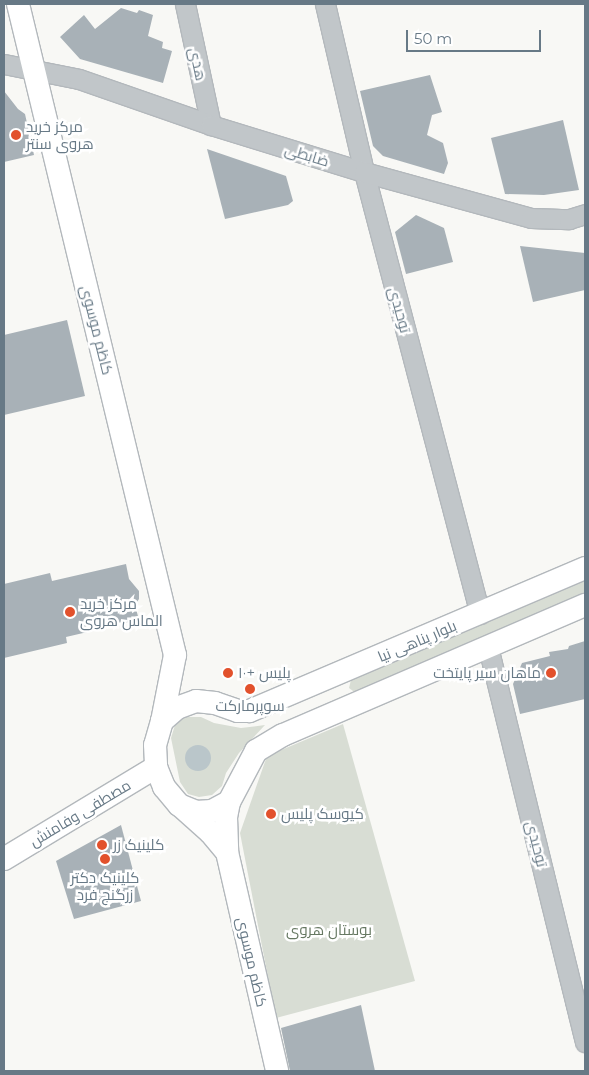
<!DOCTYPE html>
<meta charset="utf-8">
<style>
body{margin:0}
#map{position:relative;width:589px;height:1075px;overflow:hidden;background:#f8f8f5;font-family:Montserrat,Cairo,sans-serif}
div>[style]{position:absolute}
.green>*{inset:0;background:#d8ddd4}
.water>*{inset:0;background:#bac6ca}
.round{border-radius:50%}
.building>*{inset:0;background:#a8b1b7}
.roads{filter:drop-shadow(1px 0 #b3b8bc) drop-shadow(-1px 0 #b3b8bc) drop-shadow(0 1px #b3b8bc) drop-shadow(0 -1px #b3b8bc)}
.minor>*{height:19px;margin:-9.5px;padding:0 9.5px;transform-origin:9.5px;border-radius:9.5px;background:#c1c6c9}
.major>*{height:22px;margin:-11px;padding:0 11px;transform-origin:11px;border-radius:11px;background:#fff}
.dots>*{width:14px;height:14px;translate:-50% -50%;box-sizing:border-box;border:2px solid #fff;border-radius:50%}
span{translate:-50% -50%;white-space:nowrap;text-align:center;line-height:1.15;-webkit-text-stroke:5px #fff;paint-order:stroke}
.street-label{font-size:15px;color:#677986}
.poi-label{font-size:15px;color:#677986}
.left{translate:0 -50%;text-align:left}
.right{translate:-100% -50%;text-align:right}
.park-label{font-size:15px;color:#667862}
.frame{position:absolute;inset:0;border:5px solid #677986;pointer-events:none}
.scale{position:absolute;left:406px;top:30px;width:135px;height:22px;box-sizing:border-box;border:2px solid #677986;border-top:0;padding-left:6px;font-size:15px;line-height:18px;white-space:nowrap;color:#677986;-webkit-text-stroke:4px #fff;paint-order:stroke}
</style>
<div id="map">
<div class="green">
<div style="clip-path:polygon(585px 580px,585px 594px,358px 691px,353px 691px,349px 688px,351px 680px)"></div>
<div style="clip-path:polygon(185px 717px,201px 717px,214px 723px,241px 728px,265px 725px,239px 753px,226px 773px,222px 786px,212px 795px,199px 797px,188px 794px,180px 782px,171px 738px,175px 725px)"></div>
<div style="clip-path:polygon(343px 724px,415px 981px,276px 1018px,240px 833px,267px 756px)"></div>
</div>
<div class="water">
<div class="round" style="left:185px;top:745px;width:26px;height:26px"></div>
</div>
<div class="building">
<div style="clip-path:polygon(121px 8px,137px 13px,139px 10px,153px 15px,148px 36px,163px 42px,162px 48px,172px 51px,163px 83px,80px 59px,60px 37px,84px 15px,95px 29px)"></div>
<div style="clip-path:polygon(430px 75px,442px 112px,432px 115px,427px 135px,443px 143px,448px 163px,444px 174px,383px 156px,373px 146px,360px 91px)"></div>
<div style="clip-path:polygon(4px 91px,18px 109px,25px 114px,34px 155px,4px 162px)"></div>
<div style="clip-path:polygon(563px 120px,579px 190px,544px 195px,505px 194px,491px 138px)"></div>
<div style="clip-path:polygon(207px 149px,286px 176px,293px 201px,288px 205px,225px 219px)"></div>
<div style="clip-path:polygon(416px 215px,444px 228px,453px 262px,406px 274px,395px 232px)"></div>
<div style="clip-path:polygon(520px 246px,585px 253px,585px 290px,533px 302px)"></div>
<div style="clip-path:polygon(67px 320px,85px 396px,4px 415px,4px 335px)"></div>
<div style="clip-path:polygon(126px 564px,129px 579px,139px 591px,139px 599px,135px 605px,139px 620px,66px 637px,67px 643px,4px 658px,4px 584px,50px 573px,52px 581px)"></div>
<div style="clip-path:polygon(585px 641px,585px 699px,520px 714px,513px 684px,522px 663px,550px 656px,549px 652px,568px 649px,569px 646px)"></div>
<div style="clip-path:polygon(121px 825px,141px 901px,74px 919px,56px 861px)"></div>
<div style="clip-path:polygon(361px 1005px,375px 1071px,290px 1071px,281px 1028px)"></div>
</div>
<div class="roads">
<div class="minor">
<div style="left:185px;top:4px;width:124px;rotate:77.9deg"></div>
<div style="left:325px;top:4px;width:172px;rotate:76.9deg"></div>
<div style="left:364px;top:172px;width:457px;rotate:75.3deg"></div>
<div style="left:4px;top:64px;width:76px;rotate:11.3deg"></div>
<div style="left:79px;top:79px;width:140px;rotate:19.2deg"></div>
<div style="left:211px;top:125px;width:160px;rotate:17.1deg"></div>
<div style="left:364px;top:172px;width:173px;rotate:15.4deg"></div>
<div style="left:531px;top:218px;width:38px;rotate:2deg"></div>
<div style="left:569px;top:219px;width:17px;rotate:-17deg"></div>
<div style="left:488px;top:647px;width:407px;rotate:76.2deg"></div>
</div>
<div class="major">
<div style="left:18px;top:4px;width:670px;rotate:76.44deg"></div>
<div style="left:175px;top:655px;width:67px;rotate:101.1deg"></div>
<div style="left:585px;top:568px;width:365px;rotate:156.9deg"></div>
<div style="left:249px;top:711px;width:11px;rotate:180deg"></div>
<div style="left:238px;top:711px;width:24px;rotate:-161deg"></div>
<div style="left:215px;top:703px;width:19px;rotate:-174deg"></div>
<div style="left:196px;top:701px;width:20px;rotate:160deg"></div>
<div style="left:177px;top:708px;width:20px;rotate:139deg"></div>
<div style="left:162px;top:721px;width:25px;rotate:106deg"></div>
<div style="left:155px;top:745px;width:22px;rotate:87deg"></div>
<div style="left:156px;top:767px;width:22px;rotate:68deg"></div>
<div style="left:164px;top:787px;width:23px;rotate:50deg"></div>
<div style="left:179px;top:805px;width:18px;rotate:22deg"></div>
<div style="left:196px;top:812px;width:16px;rotate:-4deg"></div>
<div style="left:212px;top:811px;width:19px;rotate:-28deg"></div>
<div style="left:229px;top:802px;width:58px;rotate:-62.1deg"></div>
<div style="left:256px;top:751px;width:31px;rotate:-31deg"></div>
<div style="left:283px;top:735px;width:329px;rotate:-23.3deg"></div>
<div style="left:229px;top:802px;width:15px;rotate:101deg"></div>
<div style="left:226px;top:817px;width:35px;rotate:88deg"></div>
<div style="left:227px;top:852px;width:225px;rotate:77.1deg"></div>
<div style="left:182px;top:807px;width:38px;rotate:42deg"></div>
<div style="left:210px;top:832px;width:26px;rotate:50deg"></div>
<div style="left:4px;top:859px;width:178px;rotate:-31.2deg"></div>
</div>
</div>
<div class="dots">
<div style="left:16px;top:135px;background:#e2512c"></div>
<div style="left:70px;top:612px;background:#e2512c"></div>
<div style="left:228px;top:673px;background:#e2512c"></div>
<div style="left:551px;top:673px;background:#e2512c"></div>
<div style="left:250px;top:689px;background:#e2512c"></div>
<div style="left:271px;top:814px;background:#e2512c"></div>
<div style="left:102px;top:845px;background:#e2512c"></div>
<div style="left:105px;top:859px;background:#e2512c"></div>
</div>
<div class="street-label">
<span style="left:198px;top:64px;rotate:78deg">هدی</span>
<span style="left:307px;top:155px;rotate:17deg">ضابطی</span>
<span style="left:400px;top:310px;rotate:75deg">توحیدی</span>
<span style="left:97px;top:330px;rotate:76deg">کاظم موسوی</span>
<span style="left:417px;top:641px;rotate:-23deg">بلوار پناهی نیا</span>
<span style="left:80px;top:813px;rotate:-31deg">مصطفی وفامنش</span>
<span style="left:537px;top:844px;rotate:76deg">توحیدی</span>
<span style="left:252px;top:962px;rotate:77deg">کاظم موسوی</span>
</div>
<div class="poi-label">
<span class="left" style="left:26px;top:135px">مرکز خرید<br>هروی سنتر</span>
<span class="left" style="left:80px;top:612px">مرکز خرید<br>الماس هروی</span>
<span class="left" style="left:238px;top:673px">پلیس +۱۰</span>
<span class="right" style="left:541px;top:673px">ماهان سیر پایتخت</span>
<span style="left:250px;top:706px">سوپرمارکت</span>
<span class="left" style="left:281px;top:814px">کیوسک پلیس</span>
<span class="left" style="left:113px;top:845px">کلینیک زر</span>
<span style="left:105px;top:886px">کلینیک دکتر<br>زرگنج فرد</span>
</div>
<div class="park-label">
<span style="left:329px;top:930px">بوستان هروی</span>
</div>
<div class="frame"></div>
<div class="scale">50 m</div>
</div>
